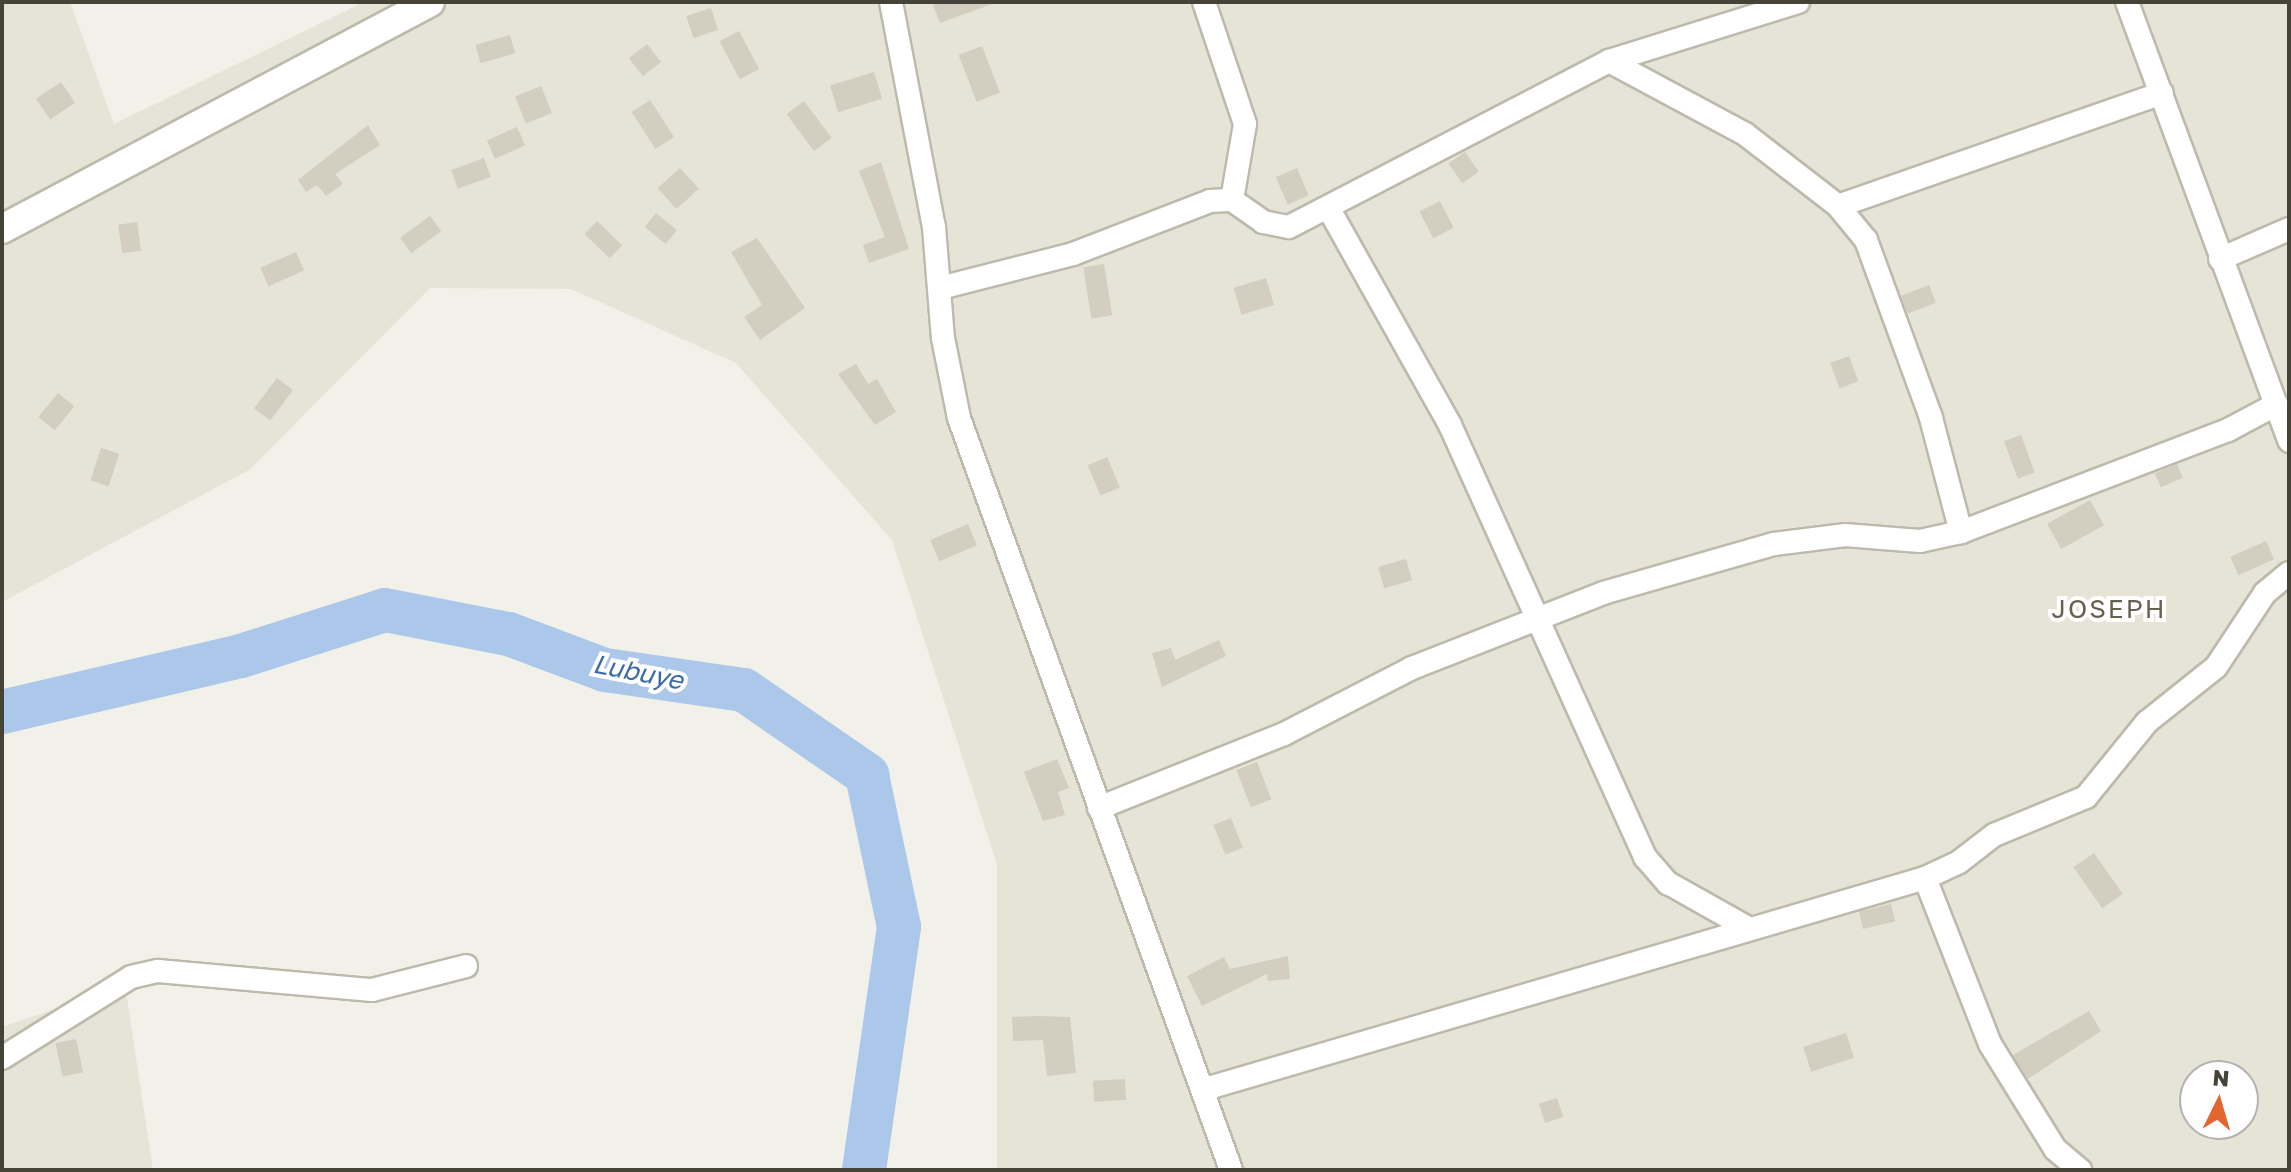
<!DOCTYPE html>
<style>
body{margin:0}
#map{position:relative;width:2291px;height:1172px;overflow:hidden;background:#f2f1e9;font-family:"Golos Text",sans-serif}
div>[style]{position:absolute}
.residential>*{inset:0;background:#e6e3d7}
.river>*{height:44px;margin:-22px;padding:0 22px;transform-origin:22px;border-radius:22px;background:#abc7e9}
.building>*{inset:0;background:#d3cebf;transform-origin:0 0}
.roads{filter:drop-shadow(2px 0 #bdbaac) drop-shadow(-2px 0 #bdbaac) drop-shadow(0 2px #bdbaac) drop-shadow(0 -2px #bdbaac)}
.minor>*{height:22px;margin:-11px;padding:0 11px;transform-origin:11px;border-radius:11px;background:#fff}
.tertiary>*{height:28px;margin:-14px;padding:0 14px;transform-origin:14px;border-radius:14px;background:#fff}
span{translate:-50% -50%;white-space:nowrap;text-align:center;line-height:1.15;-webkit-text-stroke:8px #fff;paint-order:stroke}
.neighbourhood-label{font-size:26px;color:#676150;letter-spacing:2px}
.water-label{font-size:26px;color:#3c6aa6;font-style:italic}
.frame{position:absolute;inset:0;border:4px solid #454238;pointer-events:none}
.north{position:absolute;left:2179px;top:1060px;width:80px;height:80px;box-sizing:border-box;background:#fff;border:2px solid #b5b3af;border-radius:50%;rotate:5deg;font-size:22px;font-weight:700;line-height:32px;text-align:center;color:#454238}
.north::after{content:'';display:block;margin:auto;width:28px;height:36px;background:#e3652f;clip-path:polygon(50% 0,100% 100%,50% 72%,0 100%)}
</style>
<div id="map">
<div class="residential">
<div style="clip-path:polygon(evenodd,2px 2px,70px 2px,114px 124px,364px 2px,2289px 2px,2289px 1170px,997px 1170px,997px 864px,892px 540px,736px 363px,571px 289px,430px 288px,249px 470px,2px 602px,2px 2px,2195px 1076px,2243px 1076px,2243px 1124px,2195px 1124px,2195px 1076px)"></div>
<div style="clip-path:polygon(125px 985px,153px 1170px,2px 1170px,2px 1027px)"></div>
</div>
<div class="river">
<div style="left:2px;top:712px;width:245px;rotate:-13.2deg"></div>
<div style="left:241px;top:656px;width:151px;rotate:-17.7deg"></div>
<div style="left:385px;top:610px;width:126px;rotate:11deg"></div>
<div style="left:509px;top:634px;width:103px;rotate:20.6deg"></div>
<div style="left:605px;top:670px;width:140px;rotate:8.2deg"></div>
<div style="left:744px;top:690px;width:150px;rotate:34.6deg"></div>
<div style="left:867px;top:775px;width:155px;rotate:78.1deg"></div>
<div style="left:899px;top:927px;width:246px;rotate:98.2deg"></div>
</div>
<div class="building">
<div style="clip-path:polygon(932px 2px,992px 2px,992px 4px,940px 23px)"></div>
<div style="left:711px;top:8px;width:23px;height:26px;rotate:72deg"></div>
<div style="left:739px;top:31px;width:43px;height:22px;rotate:62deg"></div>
<div style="left:510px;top:35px;width:19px;height:36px;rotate:74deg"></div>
<div style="left:647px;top:44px;width:23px;height:23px;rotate:52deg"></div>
<div style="left:982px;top:46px;width:50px;height:25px;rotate:69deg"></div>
<div style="left:874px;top:72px;width:28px;height:46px;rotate:73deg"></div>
<div style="left:61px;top:82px;width:25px;height:30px;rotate:56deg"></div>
<div style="left:541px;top:86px;width:29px;height:28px;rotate:68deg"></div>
<div style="left:650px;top:100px;width:44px;height:22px;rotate:57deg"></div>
<div style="left:804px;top:101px;width:46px;height:22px;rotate:53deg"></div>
<div style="clip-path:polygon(368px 125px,380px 145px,335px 174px,343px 184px,326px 196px,317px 185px,306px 192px,298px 180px)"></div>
<div style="left:517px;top:127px;width:20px;height:33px;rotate:66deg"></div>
<div style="left:1465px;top:152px;width:24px;height:20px;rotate:55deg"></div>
<div style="left:484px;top:158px;width:20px;height:35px;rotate:70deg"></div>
<div style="clip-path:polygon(881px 162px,909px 249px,869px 263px,863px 245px,885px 237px,859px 171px)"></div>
<div style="left:680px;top:168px;width:28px;height:30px;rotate:48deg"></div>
<div style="left:1297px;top:168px;width:30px;height:23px;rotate:67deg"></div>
<div style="left:1440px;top:201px;width:30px;height:23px;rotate:63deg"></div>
<div style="left:656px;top:213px;width:27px;height:18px;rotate:39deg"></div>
<div style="left:430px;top:216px;width:19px;height:37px;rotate:54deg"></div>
<div style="left:597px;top:221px;width:35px;height:18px;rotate:44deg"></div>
<div style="left:137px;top:222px;width:29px;height:19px;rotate:82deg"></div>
<div style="clip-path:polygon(757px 238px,805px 308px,760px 340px,744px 317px,762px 305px,731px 252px)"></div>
<div style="left:296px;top:252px;width:20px;height:39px;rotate:66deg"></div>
<div style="left:1104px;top:264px;width:52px;height:21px;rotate:81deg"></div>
<div style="left:1266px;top:278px;width:28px;height:34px;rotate:73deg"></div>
<div style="left:1929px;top:285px;width:19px;height:30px;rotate:69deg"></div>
<div style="left:1849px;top:356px;width:27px;height:20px;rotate:70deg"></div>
<div style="clip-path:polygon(856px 364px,868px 384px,877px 379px,896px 412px,875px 425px,838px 374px)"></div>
<div style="left:277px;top:378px;width:20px;height:38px;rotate:37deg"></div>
<div style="left:58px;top:393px;width:21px;height:31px;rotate:39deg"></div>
<div style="left:2021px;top:435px;width:40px;height:18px;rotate:70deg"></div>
<div style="left:101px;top:448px;width:19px;height:34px;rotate:18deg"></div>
<div style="left:1107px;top:457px;width:33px;height:21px;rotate:67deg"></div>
<div style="left:2177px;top:464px;width:15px;height:24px;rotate:67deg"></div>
<div style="left:2090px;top:500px;width:29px;height:49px;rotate:61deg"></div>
<div style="left:968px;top:524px;width:23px;height:41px;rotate:67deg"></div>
<div style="left:2266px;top:541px;width:20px;height:39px;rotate:66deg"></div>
<div style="left:1406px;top:559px;width:22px;height:29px;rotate:74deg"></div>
<div style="clip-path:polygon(1219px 640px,1226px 656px,1162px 687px,1152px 653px,1171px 648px,1175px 660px)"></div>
<div style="clip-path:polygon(1057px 759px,1069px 788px,1058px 792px,1065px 815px,1043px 821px,1024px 772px)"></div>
<div style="left:1257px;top:762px;width:40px;height:22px;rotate:69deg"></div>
<div style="left:1231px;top:818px;width:32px;height:19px;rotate:68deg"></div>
<div style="left:2094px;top:853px;width:50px;height:25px;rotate:55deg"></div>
<div style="left:1891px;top:904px;width:18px;height:33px;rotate:77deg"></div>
<div style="clip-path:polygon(1288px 956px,1290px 979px,1268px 981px,1267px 974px,1202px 1006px,1187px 976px,1224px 957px,1230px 969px)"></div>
<div style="clip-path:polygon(2089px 1011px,2101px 1031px,2028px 1079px,2013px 1055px)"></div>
<div style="clip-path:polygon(1037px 1016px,1070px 1017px,1076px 1073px,1047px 1076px,1043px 1040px,1013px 1041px,1012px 1017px)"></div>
<div style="left:1846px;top:1033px;width:26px;height:45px;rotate:72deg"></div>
<div style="left:76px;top:1039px;width:34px;height:21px;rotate:78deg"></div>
<div style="left:1125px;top:1079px;width:21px;height:32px;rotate:87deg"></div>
<div style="left:1557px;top:1098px;width:20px;height:19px;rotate:72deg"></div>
</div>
<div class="roads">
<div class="minor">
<div style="left:891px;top:2px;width:229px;rotate:79.2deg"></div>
<div style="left:934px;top:227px;width:111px;rotate:85.4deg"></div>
<div style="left:943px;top:338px;width:82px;rotate:78.7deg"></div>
<div style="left:959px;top:418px;width:800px;rotate:70.11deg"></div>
<div style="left:1204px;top:2px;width:129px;rotate:71.4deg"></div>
<div style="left:1245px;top:124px;width:77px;rotate:99.7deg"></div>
<div style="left:2127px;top:2px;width:468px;rotate:69.7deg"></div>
<div style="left:1609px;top:61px;width:154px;rotate:28.2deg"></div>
<div style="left:1745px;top:134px;width:118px;rotate:37.7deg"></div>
<div style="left:1838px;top:206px;width:44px;rotate:50.5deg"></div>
<div style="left:1866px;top:240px;width:189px;rotate:69.9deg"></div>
<div style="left:1931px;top:418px;width:118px;rotate:75.3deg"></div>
<div style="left:1838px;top:206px;width:343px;rotate:-19.2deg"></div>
<div style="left:1330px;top:211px;width:245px;rotate:60.7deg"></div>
<div style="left:1450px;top:425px;width:474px;rotate:65.7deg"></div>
<div style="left:1645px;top:857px;width:35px;rotate:49deg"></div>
<div style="left:1668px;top:883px;width:92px;rotate:29.4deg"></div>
<div style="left:2220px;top:259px;width:75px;rotate:-23.5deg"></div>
<div style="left:944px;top:287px;width:133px;rotate:-14.3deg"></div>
<div style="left:1073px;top:254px;width:147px;rotate:-21.1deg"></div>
<div style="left:1210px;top:201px;width:22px;rotate:-3deg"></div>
<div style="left:1232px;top:200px;width:38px;rotate:35deg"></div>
<div style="left:1263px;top:222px;width:26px;rotate:11deg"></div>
<div style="left:1289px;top:227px;width:360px;rotate:-27.4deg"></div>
<div style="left:1609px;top:61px;width:198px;rotate:-17.3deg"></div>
<div style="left:1099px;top:808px;width:199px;rotate:-21.8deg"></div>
<div style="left:1284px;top:734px;width:144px;rotate:-27.3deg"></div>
<div style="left:1412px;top:668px;width:205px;rotate:-21.4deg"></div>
<div style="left:1603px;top:593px;width:178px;rotate:-16deg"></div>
<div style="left:1774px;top:544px;width:72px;rotate:-7.2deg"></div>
<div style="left:1845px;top:535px;width:75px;rotate:4.6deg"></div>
<div style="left:1920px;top:541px;width:42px;rotate:-12.4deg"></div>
<div style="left:1961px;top:532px;width:286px;rotate:-20.9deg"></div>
<div style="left:2228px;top:430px;width:55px;rotate:-28deg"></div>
<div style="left:1925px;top:878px;width:178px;rotate:68.6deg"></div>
<div style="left:1990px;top:1044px;width:123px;rotate:58.2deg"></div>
<div style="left:2055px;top:1149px;width:33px;rotate:40deg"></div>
<div style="left:2px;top:1058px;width:152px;rotate:-32.1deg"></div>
<div style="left:131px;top:977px;width:28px;rotate:-13deg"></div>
<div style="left:158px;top:971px;width:215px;rotate:5.1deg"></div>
<div style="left:372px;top:990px;width:97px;rotate:-14.3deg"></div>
<div style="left:1205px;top:1089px;width:750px;rotate:-16.33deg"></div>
<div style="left:1925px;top:878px;width:38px;rotate:-25deg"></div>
<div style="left:1959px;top:862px;width:44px;rotate:-37.6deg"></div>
<div style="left:1994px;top:835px;width:100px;rotate:-22.4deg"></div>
<div style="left:2086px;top:797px;width:97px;rotate:-50.9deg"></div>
<div style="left:2147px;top:722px;width:88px;rotate:-38.6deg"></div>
<div style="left:2216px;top:667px;width:89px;rotate:-56.5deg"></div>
<div style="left:2265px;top:593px;width:31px;rotate:-40deg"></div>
</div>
<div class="tertiary">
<div style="left:2px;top:229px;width:484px;rotate:-27.9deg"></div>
</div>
</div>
<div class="neighbourhood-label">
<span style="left:2109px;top:609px">JOSEPH</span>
</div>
<div class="water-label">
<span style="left:638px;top:672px;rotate:11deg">Lubuye</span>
</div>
<div class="frame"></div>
<div class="north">N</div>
</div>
